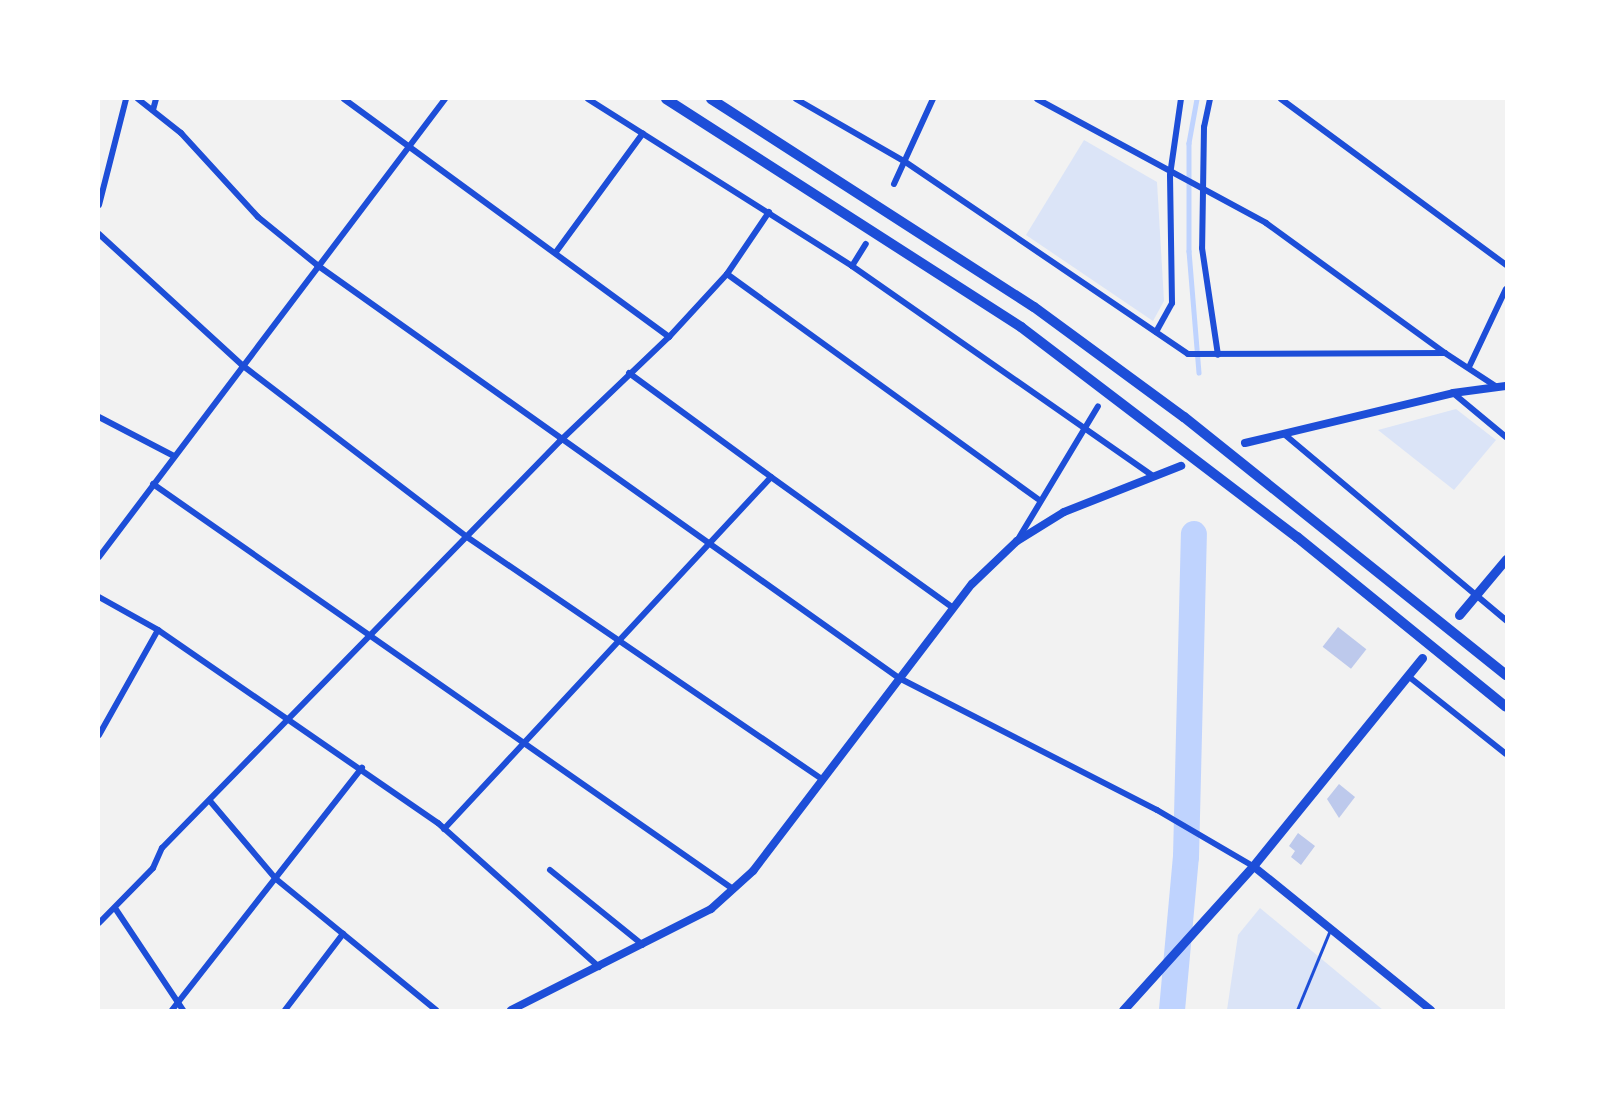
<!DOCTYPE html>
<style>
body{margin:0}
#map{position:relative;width:1605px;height:1109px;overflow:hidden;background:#f2f2f2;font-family:Manrope,sans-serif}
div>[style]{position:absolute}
.green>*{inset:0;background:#dbe4f7}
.stream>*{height:4.5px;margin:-2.25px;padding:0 2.25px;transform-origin:2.25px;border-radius:2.25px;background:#bfd3fe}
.river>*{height:26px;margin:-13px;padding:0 13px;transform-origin:13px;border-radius:13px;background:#bfd3fe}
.building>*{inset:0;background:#bdc9ec;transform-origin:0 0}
.service>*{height:3px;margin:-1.5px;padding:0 1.5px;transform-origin:1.5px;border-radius:1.5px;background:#1d4ed8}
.minor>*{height:6px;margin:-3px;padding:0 3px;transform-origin:3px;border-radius:3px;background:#1d4ed8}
.tertiary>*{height:8px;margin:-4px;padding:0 4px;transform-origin:4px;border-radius:4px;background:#1d4ed8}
.primary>*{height:9px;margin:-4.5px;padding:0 4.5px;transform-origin:4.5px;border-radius:4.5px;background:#1d4ed8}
.motorway>*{height:10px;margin:-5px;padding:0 5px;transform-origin:5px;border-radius:5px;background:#1d4ed8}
span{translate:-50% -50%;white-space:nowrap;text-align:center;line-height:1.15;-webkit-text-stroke:4.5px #fff;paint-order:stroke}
.frame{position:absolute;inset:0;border:100px solid #fff;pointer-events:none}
</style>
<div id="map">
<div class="green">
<div style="clip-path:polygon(1084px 140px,1157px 182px,1164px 301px,1153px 321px,1026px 235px)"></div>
<div style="clip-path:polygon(1456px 409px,1496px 440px,1454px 490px,1378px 430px)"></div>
<div style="clip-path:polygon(1260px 908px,1383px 1010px,1227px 1010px,1238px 935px)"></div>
</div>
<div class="stream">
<div style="left:1197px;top:99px;width:45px;rotate:100.3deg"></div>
<div style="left:1189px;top:143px;width:108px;rotate:90deg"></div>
<div style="left:1189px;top:251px;width:122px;rotate:85.3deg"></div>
</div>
<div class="river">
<div style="left:1172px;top:1010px;width:154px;rotate:-84.8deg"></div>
<div style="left:1186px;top:857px;width:323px;rotate:-88.6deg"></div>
</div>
<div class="building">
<div style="left:1338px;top:627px;width:36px;height:25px;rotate:38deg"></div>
<div style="clip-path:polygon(1339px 784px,1355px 797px,1339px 818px,1327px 799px)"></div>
<div style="clip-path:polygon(1298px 833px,1315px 846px,1301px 865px,1291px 857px,1295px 851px,1289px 846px)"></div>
</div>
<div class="service">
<div style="left:1297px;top:1010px;width:87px;rotate:-67.6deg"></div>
</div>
<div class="minor">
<div style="left:138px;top:99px;width:55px;rotate:38.3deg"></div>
<div style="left:181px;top:133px;width:114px;rotate:47.5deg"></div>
<div style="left:258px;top:217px;width:76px;rotate:39.1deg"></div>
<div style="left:317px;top:265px;width:714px;rotate:35.36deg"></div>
<div style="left:899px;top:678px;width:290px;rotate:27.1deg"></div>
<div style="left:1157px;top:810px;width:111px;rotate:30.3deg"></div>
<div style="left:344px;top:99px;width:403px;rotate:36.2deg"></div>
<div style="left:588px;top:99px;width:312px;rotate:32.3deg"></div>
<div style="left:852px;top:266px;width:367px;rotate:34.9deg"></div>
<div style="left:796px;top:99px;width:125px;rotate:29.9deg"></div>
<div style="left:904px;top:161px;width:343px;rotate:34.2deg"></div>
<div style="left:1188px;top:354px;width:257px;rotate:-0.2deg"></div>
<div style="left:1445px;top:353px;width:62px;rotate:33.2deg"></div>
<div style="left:1037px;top:99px;width:260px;rotate:28.4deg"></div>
<div style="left:1266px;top:223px;width:221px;rotate:36deg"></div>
<div style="left:1210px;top:99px;width:29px;rotate:102deg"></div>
<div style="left:1204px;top:127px;width:121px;rotate:90.9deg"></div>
<div style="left:1202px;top:248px;width:108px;rotate:81.5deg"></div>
<div style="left:1281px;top:99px;width:280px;rotate:36.4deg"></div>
<div style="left:153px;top:110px;width:11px;rotate:-75deg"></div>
<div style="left:894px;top:184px;width:94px;rotate:-65.4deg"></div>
<div style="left:99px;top:205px;width:109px;rotate:-75.7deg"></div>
<div style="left:99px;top:234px;width:194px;rotate:42.5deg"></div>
<div style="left:242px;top:365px;width:283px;rotate:37.4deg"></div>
<div style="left:467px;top:537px;width:431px;rotate:34.3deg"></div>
<div style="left:556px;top:252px;width:147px;rotate:-53.8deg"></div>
<div style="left:852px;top:266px;width:26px;rotate:-58deg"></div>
<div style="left:727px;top:274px;width:384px;rotate:35.9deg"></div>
<div style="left:1156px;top:332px;width:33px;rotate:-61deg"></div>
<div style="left:1172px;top:303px;width:128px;rotate:-90.9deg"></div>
<div style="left:1170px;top:175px;width:77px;rotate:-81.8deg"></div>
<div style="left:1470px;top:365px;width:84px;rotate:-64.7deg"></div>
<div style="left:629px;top:373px;width:176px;rotate:36.2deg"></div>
<div style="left:1453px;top:393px;width:69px;rotate:39.7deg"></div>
<div style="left:99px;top:417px;width:85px;rotate:27.5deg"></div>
<div style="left:1284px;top:434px;width:290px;rotate:40deg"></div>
<div style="left:153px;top:484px;width:707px;rotate:34.93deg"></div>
<div style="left:1017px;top:541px;width:157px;rotate:-59deg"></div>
<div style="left:99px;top:557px;width:574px;rotate:-52.93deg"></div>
<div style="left:99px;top:597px;width:68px;rotate:29.2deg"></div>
<div style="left:158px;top:630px;width:340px;rotate:34.6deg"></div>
<div style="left:438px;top:823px;width:216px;rotate:41.8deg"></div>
<div style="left:1408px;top:676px;width:125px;rotate:38.5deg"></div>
<div style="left:99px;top:735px;width:120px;rotate:-60.7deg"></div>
<div style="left:210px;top:801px;width:102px;rotate:49.8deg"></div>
<div style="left:276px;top:879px;width:207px;rotate:39.3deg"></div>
<div style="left:444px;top:829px;width:480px;rotate:-47.1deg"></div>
<div style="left:771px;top:477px;width:224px;rotate:35.7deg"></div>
<div style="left:550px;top:870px;width:119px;rotate:38.9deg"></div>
<div style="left:115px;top:908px;width:123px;rotate:56.3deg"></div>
<div style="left:99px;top:923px;width:77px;rotate:-45.5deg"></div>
<div style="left:153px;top:868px;width:22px;rotate:-66deg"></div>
<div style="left:162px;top:848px;width:569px;rotate:-45.64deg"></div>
<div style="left:560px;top:441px;width:151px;rotate:-43.7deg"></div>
<div style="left:669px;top:337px;width:86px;rotate:-47.4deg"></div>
<div style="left:727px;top:274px;width:75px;rotate:-55.9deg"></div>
<div style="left:172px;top:1010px;width:308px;rotate:-51.9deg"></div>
<div style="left:285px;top:1010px;width:96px;rotate:-52.7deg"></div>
</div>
<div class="tertiary">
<div style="left:1245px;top:443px;width:214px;rotate:-13.5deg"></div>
<div style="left:1453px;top:393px;width:53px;rotate:-7.5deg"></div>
<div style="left:1253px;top:866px;width:229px;rotate:39deg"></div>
<div style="left:511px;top:1010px;width:224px;rotate:-26.8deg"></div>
<div style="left:711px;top:909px;width:57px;rotate:-42.1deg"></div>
<div style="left:753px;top:871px;width:361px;rotate:-52.7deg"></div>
<div style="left:972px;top:584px;width:62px;rotate:-43.7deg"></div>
<div style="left:1017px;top:541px;width:55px;rotate:-31.7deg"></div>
<div style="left:1064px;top:512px;width:126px;rotate:-21.5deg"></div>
</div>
<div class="primary">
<div style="left:1459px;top:615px;width:73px;rotate:-50deg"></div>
<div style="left:1123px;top:1010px;width:194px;rotate:-47.9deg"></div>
<div style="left:1253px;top:866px;width:268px;rotate:-50.9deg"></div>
</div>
<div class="motorway">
<div style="left:666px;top:99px;width:422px;rotate:32.7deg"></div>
<div style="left:1021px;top:327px;width:347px;rotate:37.3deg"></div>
<div style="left:1297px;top:537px;width:269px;rotate:39.1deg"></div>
<div style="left:711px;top:99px;width:384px;rotate:32.8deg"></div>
<div style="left:1034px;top:307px;width:186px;rotate:36.3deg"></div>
<div style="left:1184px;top:417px;width:413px;rotate:38.7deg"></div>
</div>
<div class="frame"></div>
</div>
